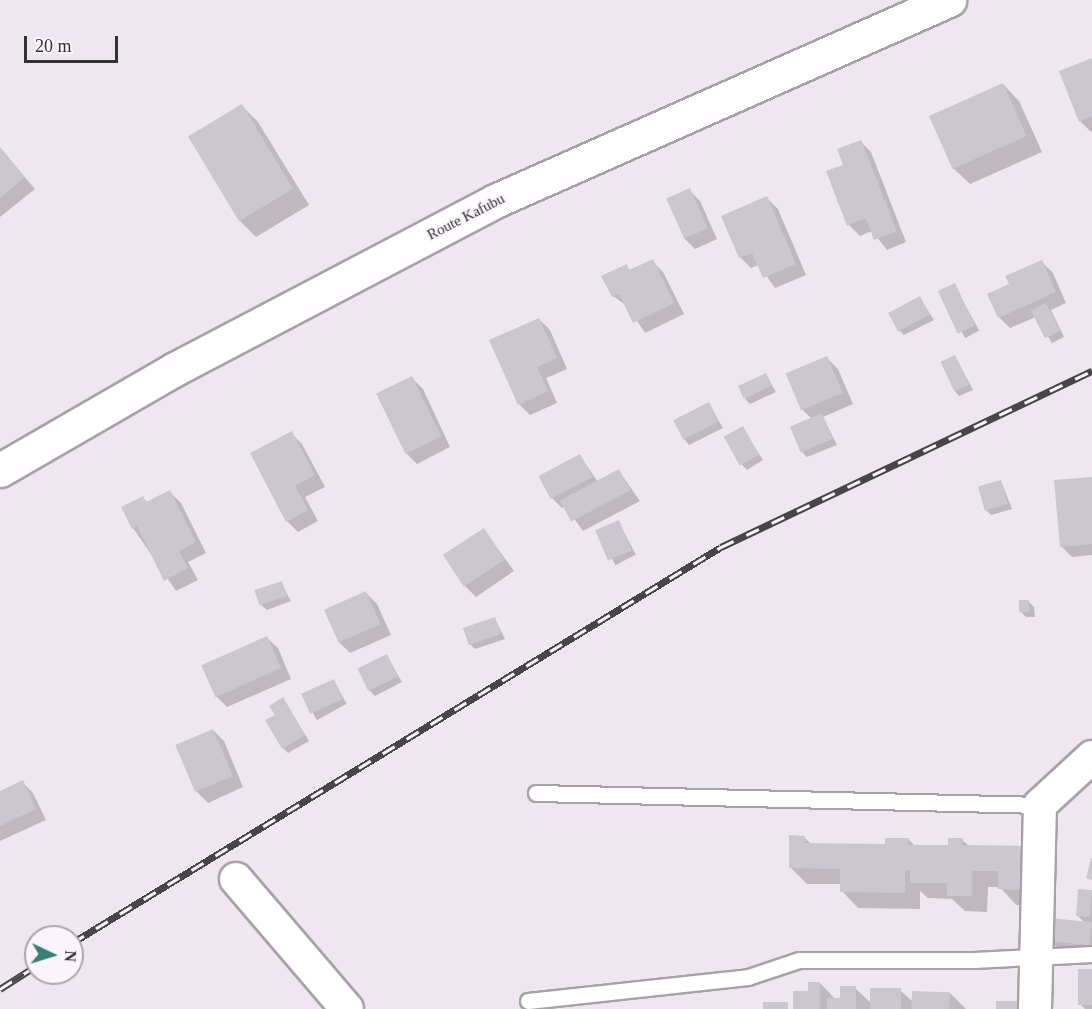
<!DOCTYPE html>
<style>
body{margin:0}
#map{position:relative;width:1092px;height:1009px;overflow:hidden;background:#efe7ef;font-family:Georgia,serif}
div>[style]{position:absolute}
.shadow>*{inset:0;background:#0003;transform-origin:0 0}
.building>*{inset:0;background:#cac7d1;transform-origin:0 0}
.roads{filter:drop-shadow(2px 0 #a8a1a8) drop-shadow(-2px 0 #a8a1a8) drop-shadow(0 2px #a8a1a8) drop-shadow(0 -2px #a8a1a8)}
.service>*{height:15px;margin:-7.5px;padding:0 7.5px;transform-origin:7.5px;border-radius:7.5px;background:#fff}
.minor>*{height:32px;margin:-16px;padding:0 16px;transform-origin:16px;border-radius:16px;background:#fff}
.secondary>*{height:33px;margin:-16.5px;padding:0 16.5px;transform-origin:16.5px;border-radius:16.5px;background:#fff}
.rail>*{height:7px;margin-top:-3.5px;transform-origin:0;background:repeating-linear-gradient(90deg,#fcf4fc 0 14px,#484548 0 28px);box-sizing:border-box;border-block:2px solid #484548}
span{translate:-50% -50%;white-space:nowrap;text-align:center;line-height:1.15;-webkit-text-stroke:4.5px #fcf4fc;paint-order:stroke}
.street-label{font-size:15px;color:#343134}
.north{position:absolute;left:24px;top:925px;width:60px;height:60px;box-sizing:border-box;background:#fcf4fc;border:2px solid #aca6ac;border-radius:50%;rotate:94deg;font-size:16px;font-weight:700;line-height:24px;text-align:center;color:#343134}
.north::after{content:'';display:block;margin:auto;width:21px;height:27px;background:#397f75;clip-path:polygon(50% 0,100% 100%,50% 72%,0 100%)}
.scale{position:absolute;left:24px;top:36px;width:94px;height:27px;box-sizing:border-box;border:3px solid #343134;border-top:0;padding-left:8px;font-size:18px;line-height:21px;white-space:nowrap;color:#343134;-webkit-text-stroke:4px #fcf4fc;paint-order:stroke}
</style>
<div id="map">
<div class="shadow">
<div style="clip-path:polygon(1092px 59px,1092px 131px,1091px 132px,1080px 121px)"></div>
<div style="clip-path:polygon(1003px 84px,1019px 101px,1042px 152px,970px 184px,953px 168px)"></div>
<div style="clip-path:polygon(242px 106px,258px 122px,309px 205px,256px 237px,240px 221px)"></div>
<div style="clip-path:polygon(860px 141px,871px 152px,906px 242px,887px 250px,872px 231px,860px 236px,849px 225px,845px 166px)"></div>
<div style="clip-path:polygon(0 149px,35px 189px,0 217px)"></div>
<div style="clip-path:polygon(689px 190px,700px 201px,717px 239px,695px 249px,684px 238px)"></div>
<div style="clip-path:polygon(767px 198px,778px 209px,806px 275px,775px 288px,759px 265px,751px 268px,740px 257px,723px 217px)"></div>
<div style="clip-path:polygon(652px 261px,663px 272px,684px 314px,645px 333px,627px 306px,613px 296px,626px 266px,631px 271px)"></div>
<div style="clip-path:polygon(1042px 262px,1053px 273px,1066px 303px,1051px 310px,1064px 337px,1052px 343px,1036px 317px,1010px 328px,999px 317px,1011px 285px)"></div>
<div style="left:954px;top:285px;width:52px;height:16px;rotate:61deg"></div>
<div style="clip-path:polygon(920px 298px,934px 320px,904px 335px,899px 330px)"></div>
<div style="clip-path:polygon(539px 319px,550px 330px,567px 369px,546px 378px,557px 403px,530px 415px,519px 404px)"></div>
<div style="clip-path:polygon(955px 356px,973px 390px,959px 396px,954px 390px)"></div>
<div style="clip-path:polygon(827px 358px,838px 369px,853px 404px,823px 417px,837px 445px,807px 457px,802px 452px,812px 419px,803px 410px)"></div>
<div style="clip-path:polygon(766px 375px,776px 392px,750px 404px,745px 399px)"></div>
<div style="clip-path:polygon(412px 378px,423px 389px,450px 447px,417px 464px,406px 453px)"></div>
<div style="clip-path:polygon(709px 404px,723px 428px,689px 445px,684px 439px)"></div>
<div style="clip-path:polygon(742px 428px,763px 460px,747px 470px,742px 465px)"></div>
<div style="clip-path:polygon(291px 433px,302px 444px,325px 487px,305px 497px,318px 521px,298px 532px,287px 521px)"></div>
<div style="clip-path:polygon(580px 456px,598px 482px,619px 471px,640px 501px,583px 531px,565px 506px,562px 508px,551px 497px)"></div>
<div style="clip-path:polygon(1092px 478px,1092px 555px,1072px 557px,1061px 546px)"></div>
<div style="clip-path:polygon(1001px 481px,1012px 509px,991px 515px,986px 510px)"></div>
<div style="clip-path:polygon(170px 492px,181px 503px,206px 553px,188px 562px,198px 580px,176px 591px,133px 528px,143px 498px,148px 503px)"></div>
<div style="left:618px;top:521px;width:38px;height:23px;rotate:62deg"></div>
<div style="clip-path:polygon(484px 530px,514px 571px,476px 597px,465px 586px)"></div>
<div style="clip-path:polygon(281px 583px,291px 601px,267px 610px,261px 605px)"></div>
<div style="clip-path:polygon(366px 593px,377px 604px,391px 635px,350px 653px,339px 642px)"></div>
<div style="clip-path:polygon(1029px 602px,1034px 607px,1035px 617px,1026px 617px,1021px 612px)"></div>
<div style="clip-path:polygon(495px 619px,505px 639px,475px 649px,470px 644px)"></div>
<div style="clip-path:polygon(267px 638px,278px 648px,291px 679px,227px 707px,216px 696px)"></div>
<div style="clip-path:polygon(387px 656px,402px 682px,375px 696px,370px 691px)"></div>
<div style="left:334px;top:681px;width:26px;height:34px;rotate:61deg"></div>
<div style="clip-path:polygon(283px 699px,309px 741px,288px 753px,283px 748px)"></div>
<div style="clip-path:polygon(213px 730px,224px 741px,243px 787px,208px 803px,197px 792px)"></div>
<div style="clip-path:polygon(22px 782px,33px 793px,46px 820px,0 841px,0 793px)"></div>
<div style="clip-path:polygon(804px 837px,811px 844px,886px 846px,908px 839px,915px 846px,949px 847px,962px 840px,1043px 905px,1016px 905px,1000px 887px,988px 887px,987px 912px,965px 911px,952px 899px,928px 898px,920px 891px,920px 909px,858px 908px,842px 891px,842px 884px,807px 884px,790px 867px)"></div>
<div style="clip-path:polygon(1092px 892px,1092px 955px,1061px 951px,1050px 940px,1085px 923px,1077px 915px)"></div>
<div style="clip-path:polygon(1092px 970px,1092px 1009px,1085px 1009px,1081px 1005px)"></div>
<div style="clip-path:polygon(820px 983px,836px 1000px,855px 988px,872px 1004px,900px 990px,914px 1003px,950px 993px,966px 1009px,987px 1009px,794px 1009px)"></div>
</div>
<div class="building">
<div style="clip-path:polygon(1092px 58px,1092px 116px,1079px 122px,1059px 71px)"></div>
<div style="left:1003px;top:83px;width:58px;height:81px;rotate:66deg"></div>
<div style="left:242px;top:104px;width:99px;height:63px;rotate:59deg"></div>
<div style="clip-path:polygon(861px 140px,897px 231px,874px 240px,866px 218px,847px 226px,826px 171px,843px 165px,837px 149px)"></div>
<div style="clip-path:polygon(0 147px,25px 177px,0 198px)"></div>
<div style="left:690px;top:188px;width:44px;height:26px;rotate:66deg"></div>
<div style="clip-path:polygon(767px 196px,796px 264px,763px 278px,752px 253px,739px 258px,721px 216px)"></div>
<div style="clip-path:polygon(653px 259px,674px 303px,633px 323px,619px 294px,612px 297px,601px 276px,627px 264px,629px 270px)"></div>
<div style="clip-path:polygon(1042px 260px,1056px 292px,998px 318px,987px 294px,1009px 284px,1005px 276px)"></div>
<div style="left:955px;top:283px;width:47px;height:19px;rotate:65deg"></div>
<div style="left:920px;top:296px;width:21px;height:36px;rotate:62deg"></div>
<div style="left:1046px;top:303px;width:31px;height:17px;rotate:63deg"></div>
<div style="clip-path:polygon(539px 318px,557px 358px,537px 367px,548px 391px,518px 405px,489px 340px)"></div>
<div style="left:955px;top:355px;width:33px;height:16px;rotate:65deg"></div>
<div style="left:827px;top:356px;width:40px;height:45px;rotate:67deg"></div>
<div style="left:766px;top:373px;width:14px;height:31px;rotate:65deg"></div>
<div style="left:412px;top:376px;width:67px;height:40px;rotate:64deg"></div>
<div style="left:709px;top:402px;width:22px;height:40px;rotate:63deg"></div>
<div style="left:822px;top:413px;width:28px;height:35px;rotate:67deg"></div>
<div style="left:743px;top:426px;width:33px;height:22px;rotate:61deg"></div>
<div style="clip-path:polygon(292px 431px,315px 475px,295px 486px,308px 510px,286px 522px,250px 453px)"></div>
<div style="left:580px;top:454px;width:26px;height:47px;rotate:62deg"></div>
<div style="left:619px;top:469px;width:24px;height:67px;rotate:62deg"></div>
<div style="clip-path:polygon(1092px 477px,1092px 544px,1060px 547px,1054px 480px)"></div>
<div style="left:1001px;top:480px;width:25px;height:24px;rotate:74deg"></div>
<div style="clip-path:polygon(170px 490px,196px 542px,179px 551px,188px 568px,164px 581px,137px 526px,132px 529px,121px 507px,143px 496px,146px 502px)"></div>
<div style="left:619px;top:520px;width:33px;height:26px;rotate:67deg"></div>
<div style="left:484px;top:528px;width:38px;height:49px;rotate:57deg"></div>
<div style="left:282px;top:581px;width:16px;height:29px;rotate:72deg"></div>
<div style="left:366px;top:591px;width:36px;height:46px;rotate:66deg"></div>
<div style="left:1019px;top:600px;width:10px;height:12px"></div>
<div style="left:495px;top:617px;width:18px;height:34px;rotate:71deg"></div>
<div style="left:267px;top:636px;width:35px;height:72px;rotate:66deg"></div>
<div style="left:387px;top:654px;width:25px;height:33px;rotate:64deg"></div>
<div style="left:334px;top:679px;width:22px;height:36px;rotate:66deg"></div>
<div style="clip-path:polygon(283px 697px,305px 735px,282px 749px,265px 720px,275px 715px,269px 706px)"></div>
<div style="left:213px;top:729px;width:51px;height:41px;rotate:67deg"></div>
<div style="clip-path:polygon(23px 780px,36px 809px,0 826px,0 791px)"></div>
<div style="clip-path:polygon(789px 835px,805px 836px,805px 843px,885px 844px,885px 838px,909px 838px,908px 845px,948px 845px,948px 838px,963px 838px,962px 845px,1028px 846px,1027px 890px,998px 889px,998px 871px,972px 871px,972px 896px,947px 896px,947px 883px,910px 883px,910px 870px,905px 870px,905px 893px,840px 892px,840px 869px,789px 868px)"></div>
<div style="clip-path:polygon(1091px 858px,1092px 858px,1092px 880px,1086px 878px)"></div>
<div style="left:1078px;top:889px;width:14px;height:27px;rotate:4deg"></div>
<div style="left:1051px;top:918px;width:41px;height:23px;rotate:6deg"></div>
<div style="left:1078px;top:969px;width:14px;height:36px"></div>
<div style="clip-path:polygon(808px 982px,820px 982px,820px 1009px,793px 1009px,793px 991px,808px 991px)"></div>
<div style="clip-path:polygon(840px 986px,856px 986px,856px 1009px,827px 1009px,827px 998px,840px 998px)"></div>
<div style="left:870px;top:988px;width:31px;height:21px"></div>
<div style="left:912px;top:991px;width:38px;height:18px;rotate:2deg"></div>
<div style="left:996px;top:1001px;width:21px;height:8px"></div>
<div style="left:763px;top:1002px;width:25px;height:7px"></div>
</div>
<div class="roads">
<div class="service">
<div style="left:536px;top:793px;width:504px;rotate:1.36deg"></div>
<div style="left:528px;top:1001px;width:221px;rotate:-6.2deg"></div>
<div style="left:748px;top:977px;width:54px;rotate:-18.4deg"></div>
<div style="left:799px;top:960px;width:175px"></div>
<div style="left:974px;top:960px;width:118px;rotate:-2.9deg"></div>
</div>
<div class="minor">
<div style="left:236px;top:879px;width:171px;rotate:49.5deg"></div>
<div style="left:1035px;top:1009px;width:204px;rotate:-88.6deg"></div>
<div style="left:1040px;top:805px;width:71px;rotate:-42.7deg"></div>
</div>
<div class="secondary">
<div style="left:0;top:470px;width:202px;rotate:-30deg"></div>
<div style="left:175px;top:369px;width:361px;rotate:-27.7deg"></div>
<div style="left:495px;top:201px;width:497px;rotate:-23.9deg"></div>
</div>
</div>
<div class="rail">
<div style="left:72px;top:943px;width:760px;rotate:-31.39deg"></div>
<div style="left:721px;top:547px;width:411px;rotate:-25.4deg"></div>
<div style="left:0;top:989px;width:43px;rotate:-32.6deg"></div>
</div>
<div class="street-label">
<span style="left:466px;top:217px;rotate:-27deg">Route Kafubu</span>
</div>
<div class="north">N</div>
<div class="scale">20 m</div>
</div>
